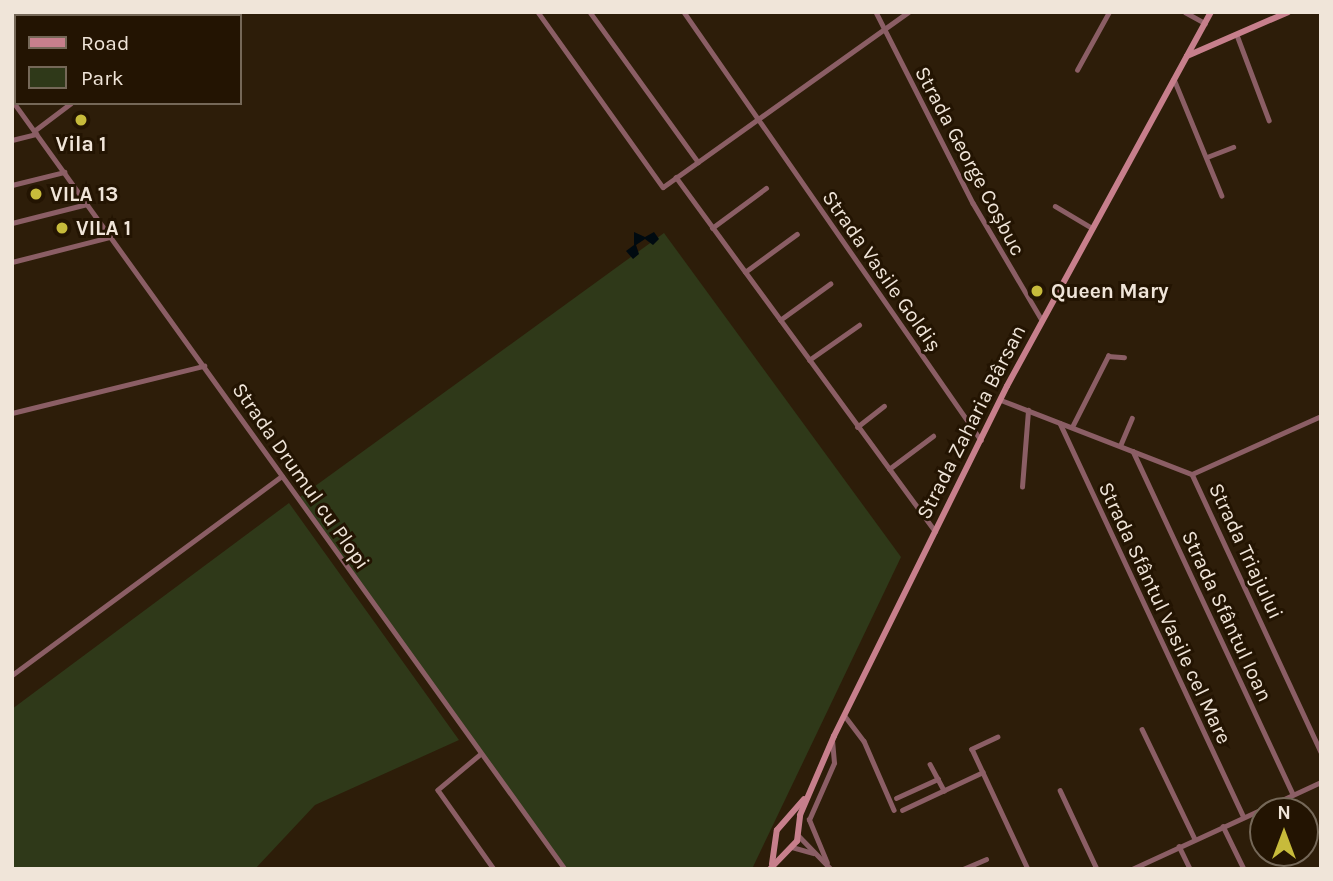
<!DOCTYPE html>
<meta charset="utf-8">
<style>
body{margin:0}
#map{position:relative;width:1333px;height:881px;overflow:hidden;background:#2d1d09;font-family:Karla,sans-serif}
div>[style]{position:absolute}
.green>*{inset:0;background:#2f3919}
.water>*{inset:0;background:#000a10}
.street>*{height:4.5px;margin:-2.25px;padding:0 2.25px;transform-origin:2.25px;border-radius:2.25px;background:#8b5e65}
.secondary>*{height:6px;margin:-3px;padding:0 3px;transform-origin:3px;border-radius:3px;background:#c77f8c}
.dots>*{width:19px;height:19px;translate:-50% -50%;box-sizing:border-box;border:4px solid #231402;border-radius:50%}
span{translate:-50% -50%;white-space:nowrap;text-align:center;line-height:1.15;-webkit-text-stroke:6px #231402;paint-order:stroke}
.poi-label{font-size:21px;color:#f0e5d9;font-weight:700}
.left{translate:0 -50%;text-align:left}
.street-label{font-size:21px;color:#f0e5d9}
.frame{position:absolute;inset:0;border:14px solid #f0e5d9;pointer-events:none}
.legend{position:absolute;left:14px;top:14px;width:228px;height:91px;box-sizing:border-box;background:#231402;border:2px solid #756858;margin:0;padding:9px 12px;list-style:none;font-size:21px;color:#f0e5d9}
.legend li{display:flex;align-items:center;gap:14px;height:35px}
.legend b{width:35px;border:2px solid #756858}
.north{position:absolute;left:1249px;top:797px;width:70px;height:70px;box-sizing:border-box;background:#231402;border:2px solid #756858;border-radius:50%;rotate:0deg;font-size:19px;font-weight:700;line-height:28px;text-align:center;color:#f0e5d9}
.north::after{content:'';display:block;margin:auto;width:24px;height:32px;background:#c7bb3b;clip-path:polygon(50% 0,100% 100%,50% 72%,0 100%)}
</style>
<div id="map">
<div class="green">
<div style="clip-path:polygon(664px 233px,901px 557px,752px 869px,564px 869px,300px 497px)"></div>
<div style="clip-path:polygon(289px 503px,459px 740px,315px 805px,255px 869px,12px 869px,12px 709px)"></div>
</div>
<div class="water">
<div style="clip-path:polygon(634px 232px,645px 237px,654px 232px,659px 239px,653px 245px,645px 239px,636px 245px,639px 254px,633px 259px,626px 251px,634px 245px)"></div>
</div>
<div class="street">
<div style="left:538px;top:12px;width:215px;rotate:54.5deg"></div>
<div style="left:663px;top:187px;width:301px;rotate:-35.5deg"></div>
<div style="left:590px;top:12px;width:185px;rotate:54.2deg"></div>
<div style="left:684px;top:12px;width:521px;rotate:55.24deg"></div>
<div style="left:876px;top:12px;width:214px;rotate:63.1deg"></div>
<div style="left:973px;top:203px;width:136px;rotate:59.5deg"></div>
<div style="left:1185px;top:12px;width:23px;rotate:29deg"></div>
<div style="left:71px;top:16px;width:6px;rotate:-39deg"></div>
<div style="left:186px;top:16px;width:6px;rotate:-39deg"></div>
<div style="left:1237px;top:35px;width:91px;rotate:69.4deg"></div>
<div style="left:12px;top:59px;width:5px;rotate:-37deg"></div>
<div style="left:1077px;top:70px;width:66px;rotate:-61.1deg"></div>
<div style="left:1174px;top:79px;width:126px;rotate:67.7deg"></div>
<div style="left:12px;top:100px;width:947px;rotate:54.28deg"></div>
<div style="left:34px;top:131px;width:46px;rotate:-37.1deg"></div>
<div style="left:12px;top:140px;width:25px;rotate:-14deg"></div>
<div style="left:1207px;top:157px;width:28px;rotate:-21deg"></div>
<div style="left:676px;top:177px;width:439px;rotate:53.8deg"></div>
<div style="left:12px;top:185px;width:54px;rotate:-14deg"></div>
<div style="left:1055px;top:206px;width:43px;rotate:30.7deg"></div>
<div style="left:12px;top:223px;width:77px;rotate:-14.2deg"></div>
<div style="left:712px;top:228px;width:67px;rotate:-36.5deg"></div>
<div style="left:12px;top:262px;width:101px;rotate:-14.3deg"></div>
<div style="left:745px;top:272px;width:64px;rotate:-36.2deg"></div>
<div style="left:780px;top:320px;width:62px;rotate:-35.8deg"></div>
<div style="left:809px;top:360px;width:61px;rotate:-35deg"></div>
<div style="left:1001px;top:400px;width:205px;rotate:21.2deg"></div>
<div style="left:1192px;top:474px;width:306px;rotate:65.1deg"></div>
<div style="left:12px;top:413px;width:198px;rotate:-13.8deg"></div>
<div style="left:1060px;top:423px;width:434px;rotate:65deg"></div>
<div style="left:857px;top:427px;width:34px;rotate:-38deg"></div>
<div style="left:1072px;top:427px;width:80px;rotate:-63.1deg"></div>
<div style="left:1108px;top:356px;width:16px;rotate:4deg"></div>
<div style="left:1120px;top:446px;width:30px;rotate:-67deg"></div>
<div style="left:1133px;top:451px;width:378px;rotate:65deg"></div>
<div style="left:889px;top:469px;width:55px;rotate:-36.9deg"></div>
<div style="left:1192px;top:474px;width:141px;rotate:-24.2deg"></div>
<div style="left:1022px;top:487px;width:77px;rotate:-85.5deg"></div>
<div style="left:12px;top:675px;width:335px;rotate:-36.4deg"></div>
<div style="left:845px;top:716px;width:31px;rotate:53deg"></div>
<div style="left:864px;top:741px;width:75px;rotate:66.5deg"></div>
<div style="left:1142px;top:729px;width:122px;rotate:64.3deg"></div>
<div style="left:998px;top:737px;width:29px;rotate:155deg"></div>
<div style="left:972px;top:749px;width:132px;rotate:65deg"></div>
<div style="left:481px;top:754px;width:56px;rotate:140.1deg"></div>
<div style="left:438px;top:790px;width:97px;rotate:54.7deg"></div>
<div style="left:930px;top:764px;width:30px;rotate:62deg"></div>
<div style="left:1060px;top:790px;width:87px;rotate:64.9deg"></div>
<div style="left:896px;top:798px;width:46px;rotate:-24.3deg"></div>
<div style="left:902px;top:810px;width:89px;rotate:-25.1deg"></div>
<div style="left:1223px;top:826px;width:48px;rotate:64deg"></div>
<div style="left:798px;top:835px;width:47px;rotate:45.9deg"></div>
<div style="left:1179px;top:846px;width:25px;rotate:64deg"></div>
<div style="left:792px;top:847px;width:22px;rotate:16deg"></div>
<div style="left:827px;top:863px;width:47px;rotate:-112.7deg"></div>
<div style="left:809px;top:820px;width:62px;rotate:-66.3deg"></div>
<div style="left:834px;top:763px;width:21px;rotate:-95deg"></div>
<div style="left:963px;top:869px;width:25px;rotate:-23deg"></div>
<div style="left:1132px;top:869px;width:208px;rotate:-24.7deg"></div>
</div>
<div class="secondary">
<div style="left:1187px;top:56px;width:110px;rotate:-23.5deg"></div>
<div style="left:772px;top:864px;width:34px;rotate:-82deg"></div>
<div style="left:777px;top:830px;width:41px;rotate:-48.9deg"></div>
<div style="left:770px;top:869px;width:39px;rotate:-46deg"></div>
<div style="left:797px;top:841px;width:26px;rotate:-83deg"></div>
<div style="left:800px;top:815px;width:86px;rotate:-66.7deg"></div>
<div style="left:834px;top:736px;width:390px;rotate:-63.7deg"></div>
<div style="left:1007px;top:386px;width:426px;rotate:-61.4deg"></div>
</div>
<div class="dots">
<div style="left:81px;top:120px;background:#c7bb3b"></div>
<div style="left:36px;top:194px;background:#c7bb3b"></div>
<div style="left:62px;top:228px;background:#c7bb3b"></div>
<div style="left:1037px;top:291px;background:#c7bb3b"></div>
</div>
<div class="poi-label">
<span style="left:81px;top:144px">Vila 1</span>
<span class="left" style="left:50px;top:194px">VILA 13</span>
<span class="left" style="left:76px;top:228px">VILA 1</span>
<span class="left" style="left:1051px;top:291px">Queen Mary</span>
</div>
<div class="street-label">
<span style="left:970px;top:161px;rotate:62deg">Strada George Coșbuc</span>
<span style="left:882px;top:271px;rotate:55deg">Strada Vasile Goldiș</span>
<span style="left:971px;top:422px;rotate:-63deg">Strada Zaharia Bârsan</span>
<span style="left:301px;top:476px;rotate:55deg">Strada Drumul cu Plopi</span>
<span style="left:1246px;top:551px;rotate:65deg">Strada Triajului</span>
<span style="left:1165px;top:613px;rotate:65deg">Strada Sfântul Vasile cel Mare</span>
<span style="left:1227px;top:616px;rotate:65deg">Strada Sfântul Ioan</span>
</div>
<div class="frame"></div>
<ul class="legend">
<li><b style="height:9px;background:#c77f8c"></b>Road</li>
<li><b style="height:19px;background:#2f3919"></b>Park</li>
</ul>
<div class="north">N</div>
</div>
